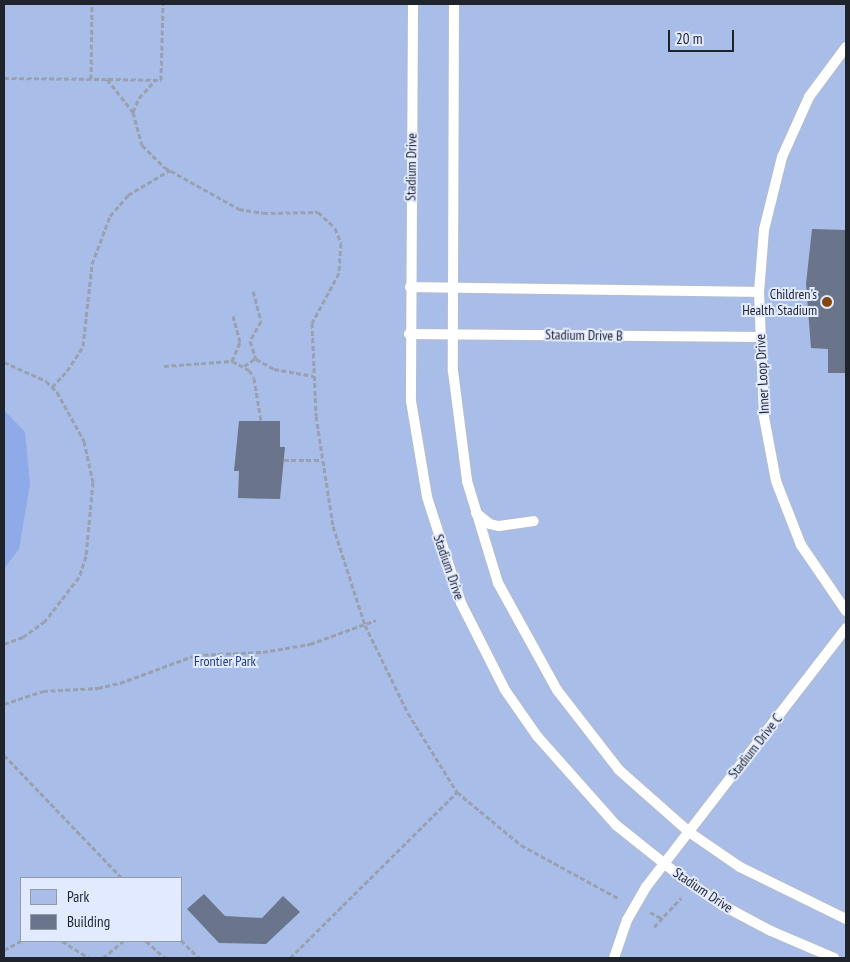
<!DOCTYPE html>
<style>
body{margin:0}
#map{position:relative;width:850px;height:962px;overflow:hidden;background:#e1eafe;font-family:"PT Sans Narrow",sans-serif}
div>[style]{position:absolute}
.green>*{inset:0;background:#a9bde9}
.water>*{inset:0;background:#8faae9}
.building>*{inset:0;background:#6a748a}
.path>*{height:3px;margin-top:-1.5px;transform-origin:0;background:repeating-linear-gradient(90deg,#99a0b0 0 5px,transparent 0 7.5px)}
.roads{filter:drop-shadow(1px 0 #b1bcd4) drop-shadow(-1px 0 #b1bcd4) drop-shadow(0 1px #b1bcd4) drop-shadow(0 -1px #b1bcd4)}
.lane>*{height:10px;margin:-5px;padding:0 5px;transform-origin:5px;border-radius:5px;background:#fff}
.dots>*{width:14px;height:14px;translate:-50% -50%;box-sizing:border-box;border:2px solid #e1eafe;border-radius:50%}
span{translate:-50% -50%;white-space:nowrap;text-align:center;line-height:1.15;-webkit-text-stroke:4px #e1eafe;paint-order:stroke}
.street-label{font-size:14px;color:#1f232c}
.poi-label{font-size:14px;color:#1f232c}
.right{translate:-100% -50%;text-align:right}
.park-label{font-size:14px;color:#213a83}
.frame{position:absolute;inset:0;border:5px solid #1f232c;pointer-events:none}
.legend{position:absolute;left:20px;top:877px;width:162px;height:65px;box-sizing:border-box;background:#e1eafe;border:1px solid #939aaa;margin:0;padding:6px 9px;list-style:none;font-size:15px;color:#1f232c}
.legend li{display:flex;align-items:center;gap:10px;height:25px}
.legend b{width:25px;border:1px solid #939aaa}
.scale{position:absolute;left:668px;top:30px;width:66px;height:22px;box-sizing:border-box;border:2px solid #1f232c;border-top:0;padding-left:6px;font-size:15px;line-height:18px;white-space:nowrap;color:#1f232c;-webkit-text-stroke:4px #e1eafe;paint-order:stroke}
</style>
<div id="map">
<div class="green">
<div style="clip-path:polygon(evenodd,4px 4px,846px 4px,846px 958px,4px 958px,4px 4px,21px 878px,181px 878px,181px 941px,21px 941px,21px 878px)"></div>
</div>
<div class="water">
<div style="clip-path:polygon(4px 410px,25px 432px,30px 484px,19px 549px,4px 569px)"></div>
</div>
<div class="building">
<div style="clip-path:polygon(812px 229px,846px 230px,846px 373px,828px 373px,828px 349px,811px 348px,806px 284px)"></div>
<div style="clip-path:polygon(239px 421px,280px 421px,280px 447px,285px 447px,280px 499px,238px 498px,239px 471px,234px 471px)"></div>
<div style="clip-path:polygon(204px 894px,225px 916px,262px 918px,283px 896px,300px 912px,266px 944px,219px 943px,187px 909px)"></div>
</div>
<div class="path">
<div style="left:4px;top:78px;width:103px;rotate:0.6deg"></div>
<div style="left:107px;top:79px;width:42px;rotate:51.8deg"></div>
<div style="left:133px;top:112px;width:34px;rotate:75deg"></div>
<div style="left:142px;top:145px;width:31px;rotate:45deg"></div>
<div style="left:164px;top:167px;width:86px;rotate:29.2deg"></div>
<div style="left:239px;top:209px;width:24px;rotate:9deg"></div>
<div style="left:263px;top:213px;width:55px;rotate:-1deg"></div>
<div style="left:318px;top:212px;width:23px;rotate:43deg"></div>
<div style="left:335px;top:228px;width:16px;rotate:68deg"></div>
<div style="left:341px;top:243px;width:30px;rotate:94deg"></div>
<div style="left:339px;top:273px;width:57px;rotate:118.4deg"></div>
<div style="left:312px;top:323px;width:93px;rotate:87.5deg"></div>
<div style="left:316px;top:416px;width:111px;rotate:81.2deg"></div>
<div style="left:333px;top:526px;width:104px;rotate:72.1deg"></div>
<div style="left:365px;top:625px;width:98px;rotate:64deg"></div>
<div style="left:408px;top:713px;width:93px;rotate:58.2deg"></div>
<div style="left:457px;top:792px;width:83px;rotate:39.6deg"></div>
<div style="left:521px;top:845px;width:111px;rotate:28.7deg"></div>
<div style="left:91px;top:79px;width:75px;rotate:-89.2deg"></div>
<div style="left:108px;top:79px;width:53px;rotate:1.1deg"></div>
<div style="left:161px;top:80px;width:76px;rotate:-88.5deg"></div>
<div style="left:133px;top:112px;width:15px;rotate:-67deg"></div>
<div style="left:139px;top:98px;width:24px;rotate:-48deg"></div>
<div style="left:253px;top:291px;width:31px;rotate:75deg"></div>
<div style="left:261px;top:321px;width:23px;rotate:119deg"></div>
<div style="left:250px;top:341px;width:19px;rotate:72deg"></div>
<div style="left:256px;top:359px;width:21px;rotate:29deg"></div>
<div style="left:274px;top:369px;width:40px;rotate:10deg"></div>
<div style="left:232px;top:361px;width:19px;rotate:28deg"></div>
<div style="left:249px;top:370px;width:9px;rotate:58deg"></div>
<div style="left:254px;top:378px;width:44px;rotate:80.8deg"></div>
<div style="left:4px;top:362px;width:46px;rotate:24.3deg"></div>
<div style="left:46px;top:381px;width:16px;rotate:45deg"></div>
<div style="left:57px;top:392px;width:56px;rotate:61.1deg"></div>
<div style="left:84px;top:441px;width:42px;rotate:77.6deg"></div>
<div style="left:93px;top:482px;width:74px;rotate:95.4deg"></div>
<div style="left:86px;top:556px;width:22px;rotate:108deg"></div>
<div style="left:79px;top:577px;width:56px;rotate:127.7deg"></div>
<div style="left:45px;top:621px;width:27px;rotate:144deg"></div>
<div style="left:23px;top:637px;width:20px;rotate:160deg"></div>
<div style="left:164px;top:366px;width:68px;rotate:-4.2deg"></div>
<div style="left:232px;top:361px;width:21px;rotate:-67deg"></div>
<div style="left:240px;top:342px;width:27px;rotate:-105deg"></div>
<div style="left:244px;top:366px;width:14px;rotate:-34deg"></div>
<div style="left:52px;top:387px;width:22px;rotate:-47deg"></div>
<div style="left:67px;top:371px;width:30px;rotate:-57deg"></div>
<div style="left:83px;top:346px;width:82px;rotate:-83.7deg"></div>
<div style="left:92px;top:264px;width:51px;rotate:-69.4deg"></div>
<div style="left:110px;top:216px;width:28px;rotate:-49deg"></div>
<div style="left:128px;top:195px;width:49px;rotate:-30.8deg"></div>
<div style="left:284px;top:460px;width:37px"></div>
<div style="left:4px;top:704px;width:41px;rotate:-18.4deg"></div>
<div style="left:43px;top:691px;width:55px;rotate:-3.1deg"></div>
<div style="left:98px;top:688px;width:23px;rotate:-13deg"></div>
<div style="left:120px;top:683px;width:81px;rotate:-20.2deg"></div>
<div style="left:196px;top:655px;width:67px;rotate:-2.6deg"></div>
<div style="left:263px;top:652px;width:48px;rotate:-9.7deg"></div>
<div style="left:310px;top:644px;width:70px;rotate:-20deg"></div>
<div style="left:4px;top:755px;width:170px;rotate:46.2deg"></div>
<div style="left:650px;top:912px;width:13px;rotate:29deg"></div>
<div style="left:654px;top:927px;width:40px;rotate:-47deg"></div>
<div style="left:181px;top:940px;width:25px;rotate:45deg"></div>
<div style="left:62px;top:941px;width:32px;rotate:32deg"></div>
<div style="left:146px;top:941px;width:25px;rotate:42deg"></div>
<div style="left:4px;top:950px;width:19px;rotate:-28deg"></div>
<div style="left:103px;top:958px;width:26px;rotate:-40deg"></div>
<div style="left:290px;top:958px;width:235px;rotate:-44.8deg"></div>
</div>
<div class="roads">
<div class="lane">
<div style="left:413px;top:4px;width:397px;rotate:90.3deg"></div>
<div style="left:411px;top:401px;width:97px;rotate:80.5deg"></div>
<div style="left:427px;top:497px;width:111px;rotate:72.2deg"></div>
<div style="left:461px;top:603px;width:97px;rotate:63.2deg"></div>
<div style="left:505px;top:690px;width:56px;rotate:55.2deg"></div>
<div style="left:537px;top:736px;width:119px;rotate:48.4deg"></div>
<div style="left:616px;top:825px;width:88px;rotate:38.6deg"></div>
<div style="left:685px;top:880px;width:45px;rotate:34deg"></div>
<div style="left:722px;top:905px;width:55px;rotate:28deg"></div>
<div style="left:771px;top:931px;width:69px;rotate:23.2deg"></div>
<div style="left:454px;top:4px;width:367px;rotate:90.2deg"></div>
<div style="left:453px;top:371px;width:111px;rotate:82.7deg"></div>
<div style="left:467px;top:481px;width:107px;rotate:73.1deg"></div>
<div style="left:498px;top:583px;width:122px;rotate:61.1deg"></div>
<div style="left:557px;top:690px;width:101px;rotate:52.2deg"></div>
<div style="left:619px;top:770px;width:94px;rotate:41.5deg"></div>
<div style="left:689px;top:832px;width:62px;rotate:34.5deg"></div>
<div style="left:740px;top:867px;width:118px;rotate:26.1deg"></div>
<div style="left:846px;top:47px;width:62px;rotate:126.5deg"></div>
<div style="left:809px;top:97px;width:66px;rotate:114.2deg"></div>
<div style="left:782px;top:157px;width:75px;rotate:103.9deg"></div>
<div style="left:764px;top:230px;width:62px;rotate:94.6deg"></div>
<div style="left:759px;top:292px;width:125px;rotate:87.7deg"></div>
<div style="left:764px;top:417px;width:65px;rotate:79.4deg"></div>
<div style="left:776px;top:481px;width:69px;rotate:68.7deg"></div>
<div style="left:801px;top:545px;width:80px;rotate:55.7deg"></div>
<div style="left:410px;top:287px;width:349px;rotate:0.8deg"></div>
<div style="left:409px;top:334px;width:351px;rotate:0.5deg"></div>
<div style="left:476px;top:513px;width:18px;rotate:38deg"></div>
<div style="left:490px;top:524px;width:9px;rotate:13deg"></div>
<div style="left:499px;top:526px;width:35px;rotate:-8deg"></div>
<div style="left:614px;top:958px;width:40px;rotate:-71.1deg"></div>
<div style="left:627px;top:920px;width:38px;rotate:-60deg"></div>
<div style="left:646px;top:887px;width:327px;rotate:-52.3deg"></div>
</div>
</div>
<div class="dots">
<div style="left:827px;top:302px;background:#85460b"></div>
</div>
<div class="street-label">
<span style="left:411px;top:167px;rotate:-89deg">Stadium Drive</span>
<span style="left:584px;top:335px;rotate:1deg">Stadium Drive B</span>
<span style="left:762px;top:374px;rotate:-93deg">Inner Loop Drive</span>
<span style="left:449px;top:567px;rotate:71deg">Stadium Drive</span>
<span style="left:755px;top:746px;rotate:-52deg">Stadium Drive C</span>
<span style="left:703px;top:890px;rotate:34deg">Stadium Drive</span>
</div>
<div class="poi-label">
<span class="right" style="left:817px;top:302px">Children's<br>Health Stadium</span>
</div>
<div class="park-label">
<span style="left:225px;top:661px">Frontier Park</span>
</div>
<div class="frame"></div>
<ul class="legend">
<li><b style="height:14px;background:#a9bde9"></b>Park</li>
<li><b style="height:14px;background:#6a748a"></b>Building</li>
</ul>
<div class="scale">20 m</div>
</div>
